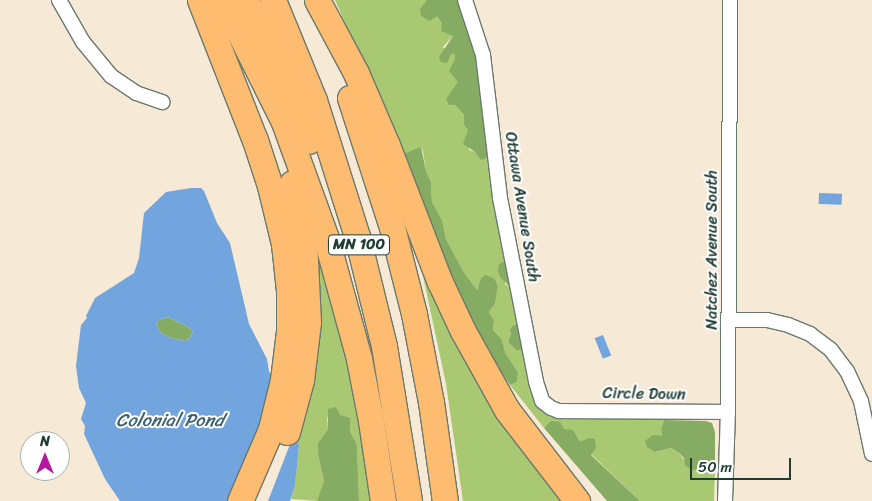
<!DOCTYPE html>
<style>
body{margin:0}
#map{position:relative;width:872px;height:501px;overflow:hidden;background:#f6e9d6;font-family:Sriracha,sans-serif}
div>[style]{position:absolute}
.green>*{inset:0;background:#a8c871}
.forest>*{inset:0;background:#86ac63}
.water>*{inset:0;background:#72a4dd;transform-origin:0 0}
.pier>*{inset:0;background:#f6e9d6}
.roads{filter:drop-shadow(1px 0 #6a796d) drop-shadow(-1px 0 #6a796d) drop-shadow(0 1px #6a796d) drop-shadow(0 -1px #6a796d)}
.minor>*{height:14px;margin:-7px;padding:0 7px;transform-origin:7px;border-radius:7px;background:#fff}
.motorway>*{height:25px;margin:-12.5px;padding:0 12.5px;transform-origin:12.5px;border-radius:12.5px;background:#febc70}
span{translate:-50% -50%;white-space:nowrap;text-align:center;line-height:1.15;-webkit-text-stroke:4px #fff;paint-order:stroke}
.shield-label span{padding:1px 4px;background:#fff;border:1px solid;border-radius:4px;-webkit-text-stroke-width:0}
.shield-label{font-size:15px;color:#1f3d34;font-weight:700}
.street-label{font-size:16px;color:#1f3d34}
.water-label{font-size:18px;color:#3c616f;font-style:italic}
.north{position:absolute;left:20px;top:431px;width:50px;height:50px;box-sizing:border-box;background:#fff;border:1px solid #a5b1ae;border-radius:50%;rotate:0deg;font-size:14px;font-weight:700;line-height:20px;text-align:center;color:#1f3d34}
.north::after{content:'';display:block;margin:auto;width:18px;height:22px;background:#b5179e;clip-path:polygon(50% 0,100% 100%,50% 72%,0 100%)}
.scale{position:absolute;left:690px;top:458px;width:101px;height:22px;box-sizing:border-box;border:2px solid #1f3d34;border-top:0;padding-left:6px;font-size:15px;line-height:18px;white-space:nowrap;color:#1f3d34;-webkit-text-stroke:4px #fff;paint-order:stroke}
</style>
<div id="map">
<div class="green">
<div style="clip-path:polygon(335px 0,427px 0,453px 36px,443px 47px,451px 54px,455px 54px,459px 82px,455px 105px,464px 115px,464px 125px,468px 130px,469px 150px,489px 157px,493px 195px,506px 262px,505px 284px,511px 288px,518px 324px,513px 325px,508px 342px,516px 350px,522px 350px,536px 406px,549px 416px,561px 419px,664px 420px,661px 429px,662px 436px,655px 452px,671px 448px,678px 452px,692px 470px,702px 470px,709px 474px,715px 470px,714px 501px,640px 501px,591px 454px,589px 438px,580px 443px,564px 429px,550px 424px,544px 428px,510px 385px,517px 382px,518px 372px,506px 354px,501px 338px,493px 330px,494px 320px,489px 312px,495px 304px,498px 285px,495px 279px,481px 278px,477px 290px,463px 271px,446px 239px,442px 220px,432px 202px,431px 182px,426px 171px,423px 151px,421px 147px,404px 158px)"></div>
<div style="clip-path:polygon(317px 251px,338px 321px,357px 405px,372px 501px,359px 501px,357px 445px,349px 432px,327px 417px,328px 429px,318px 443px,318px 455px,324px 481px,319px 498px,317px 501px,291px 499px,295px 486px,299px 445px,293px 438px)"></div>
<div style="clip-path:polygon(420px 262px,570px 501px,463px 501px,446px 384px)"></div>
</div>
<div class="forest">
<div style="clip-path:polygon(427px 0,457px 0,461px 9px,476px 59px,489px 157px,481px 160px,475px 152px,463px 144px,468px 130px,464px 125px,464px 115px,455px 105px,449px 105px,446px 99px,458px 82px,449px 71px,455px 59px,455px 54px,451px 54px,447px 63px,441px 62px,439px 57px,453px 36px,441px 31px,442px 23px,437px 16px,430px 21px,421px 16px,420px 9px)"></div>
<div style="clip-path:polygon(421px 147px,426px 171px,431px 182px,432px 202px,442px 220px,446px 239px,463px 271px,477px 290px,481px 278px,486px 275px,495px 279px,498px 286px,495px 304px,489px 312px,494px 320px,493px 330px,501px 338px,506px 354px,518px 372px,517px 382px,510px 385px,488px 352px,453px 286px,404px 158px,406px 153px)"></div>
<div style="clip-path:polygon(503px 262px,506px 262px,511px 288px,500px 277px,498px 271px,499px 264px)"></div>
<div style="clip-path:polygon(168px 317px,188px 327px,193px 332px,191px 336px,186px 341px,171px 338px,161px 333px,156px 324px,159px 320px)"></div>
<div style="clip-path:polygon(518px 324px,522px 350px,516px 350px,508px 342px,511px 333px,510px 330px,513px 325px)"></div>
<div style="clip-path:polygon(336px 407px,340px 415px,350px 418px,350px 432px,357px 445px,359px 501px,317px 501px,324px 481px,318px 455px,318px 443px,328px 429px,328px 409px)"></div>
<div style="clip-path:polygon(664px 420px,706px 421px,712px 423px,715px 432px,715px 470px,709px 474px,702px 470px,692px 470px,685px 465px,684px 458px,678px 452px,671px 448px,655px 452px,647px 447px,645px 441px,653px 435px,662px 436px,661px 429px)"></div>
<div style="clip-path:polygon(551px 421px,560px 422px,564px 429px,573px 430px,580px 442px,589px 438px,595px 439px,596px 447px,591px 455px,640px 501px,607px 501px,544px 428px)"></div>
</div>
<div class="water">
<div style="clip-path:polygon(evenodd,191px 188px,201px 188px,204px 191px,217px 223px,230px 243px,249px 324px,267px 359px,269px 371px,293px 438px,299px 445px,295px 486px,290px 501px,120px 501px,105px 479px,84px 434px,85px 426px,81px 419px,86px 403px,79px 388px,76px 366px,81px 325px,87px 318px,86px 316px,95px 298px,134px 273px,139px 258px,144px 213px,166px 192px,191px 188px,168px 317px,188px 327px,193px 332px,191px 336px,186px 341px,171px 338px,161px 333px,156px 324px,159px 320px,168px 317px)"></div>
<div style="left:819px;top:193px;width:23px;height:11px;rotate:2deg"></div>
<div style="left:603px;top:335px;width:22px;height:9px;rotate:68deg"></div>
</div>
<div class="pier">
<div style="clip-path:polygon(294px 434px,268px 501px,231px 501px,259px 438px)"></div>
</div>
<div class="roads">
<div class="minor">
<div style="left:59px;top:0;width:48px;rotate:60.3deg"></div>
<div style="left:83px;top:42px;width:44px;rotate:50.5deg"></div>
<div style="left:111px;top:76px;width:30px;rotate:34deg"></div>
<div style="left:136px;top:93px;width:28px;rotate:19deg"></div>
<div style="left:465px;top:0;width:58px;rotate:71.9deg"></div>
<div style="left:483px;top:55px;width:144px;rotate:83.2deg"></div>
<div style="left:500px;top:198px;width:187px;rotate:78.9deg"></div>
<div style="left:536px;top:382px;width:20px;rotate:72deg"></div>
<div style="left:542px;top:401px;width:11px;rotate:38deg"></div>
<div style="left:551px;top:408px;width:9px;rotate:21deg"></div>
<div style="left:559px;top:411px;width:169px;rotate:0.3deg"></div>
<div style="left:729px;top:320px;width:38px"></div>
<div style="left:767px;top:320px;width:22px;rotate:13deg"></div>
<div style="left:788px;top:325px;width:24px;rotate:22deg"></div>
<div style="left:810px;top:334px;width:26px;rotate:37deg"></div>
<div style="left:831px;top:350px;width:26px;rotate:53deg"></div>
<div style="left:847px;top:371px;width:33px;rotate:65deg"></div>
<div style="left:861px;top:401px;width:54px;rotate:78.3deg"></div>
<div style="left:725px;top:501px;width:89px;rotate:-88.1deg"></div>
<div style="left:728px;top:412px;width:412px;rotate:-89.7deg"></div>
</div>
<div class="motorway">
<div style="left:200px;top:0;width:150px;rotate:68.6deg"></div>
<div style="left:255px;top:140px;width:48px;rotate:71.9deg"></div>
<div style="left:270px;top:186px;width:60px;rotate:76.4deg"></div>
<div style="left:284px;top:244px;width:47px;rotate:83.9deg"></div>
<div style="left:289px;top:291px;width:40px;rotate:90deg"></div>
<div style="left:289px;top:331px;width:49px;rotate:97deg"></div>
<div style="left:283px;top:380px;width:50px;rotate:103.8deg"></div>
<div style="left:271px;top:429px;width:78px;rotate:113.3deg"></div>
<div style="left:223px;top:0;width:136px;rotate:63.4deg"></div>
<div style="left:284px;top:122px;width:123px;rotate:70.1deg"></div>
<div style="left:326px;top:238px;width:125px;rotate:74.7deg"></div>
<div style="left:359px;top:359px;width:63px;rotate:79deg"></div>
<div style="left:371px;top:421px;width:81px;rotate:81.5deg"></div>
<div style="left:246px;top:0;width:82px;rotate:64.1deg"></div>
<div style="left:282px;top:74px;width:72px;rotate:68.1deg"></div>
<div style="left:273px;top:0;width:108px;rotate:67.7deg"></div>
<div style="left:314px;top:100px;width:143px;rotate:72.5deg"></div>
<div style="left:357px;top:236px;width:113px;rotate:76.2deg"></div>
<div style="left:384px;top:346px;width:157px;rotate:80.8deg"></div>
<div style="left:317px;top:0;width:83px;rotate:61.9deg"></div>
<div style="left:356px;top:73px;width:78px;rotate:66.7deg"></div>
<div style="left:387px;top:145px;width:147px;rotate:68.9deg"></div>
<div style="left:440px;top:282px;width:54px;rotate:64.9deg"></div>
<div style="left:463px;top:331px;width:90px;rotate:60.9deg"></div>
<div style="left:507px;top:410px;width:115px;rotate:52.4deg"></div>
<div style="left:350px;top:98px;width:136px;rotate:72deg"></div>
<div style="left:392px;top:227px;width:90px;rotate:75.8deg"></div>
<div style="left:414px;top:314px;width:90px;rotate:79.1deg"></div>
<div style="left:431px;top:402px;width:100px;rotate:82deg"></div>
<div style="left:287px;top:432px;width:54px;rotate:-74.9deg"></div>
<div style="left:301px;top:380px;width:58px;rotate:-83.1deg"></div>
<div style="left:308px;top:322px;width:81px;rotate:-92.8deg"></div>
<div style="left:304px;top:241px;width:59px;rotate:-101.7deg"></div>
</div>
</div>
<div class="shield-label">
<span style="left:359px;top:245px">MN 100</span>
</div>
<div class="street-label">
<span style="left:522px;top:207px;rotate:81deg">Ottawa Avenue South</span>
<span style="left:712px;top:250px;rotate:-90deg">Natchez Avenue South</span>
<span style="left:644px;top:394px;rotate:1deg">Circle Down</span>
</div>
<div class="water-label">
<span style="left:170px;top:420px">Colonial Pond</span>
</div>
<div class="north">N</div>
<div class="scale">50 m</div>
</div>
